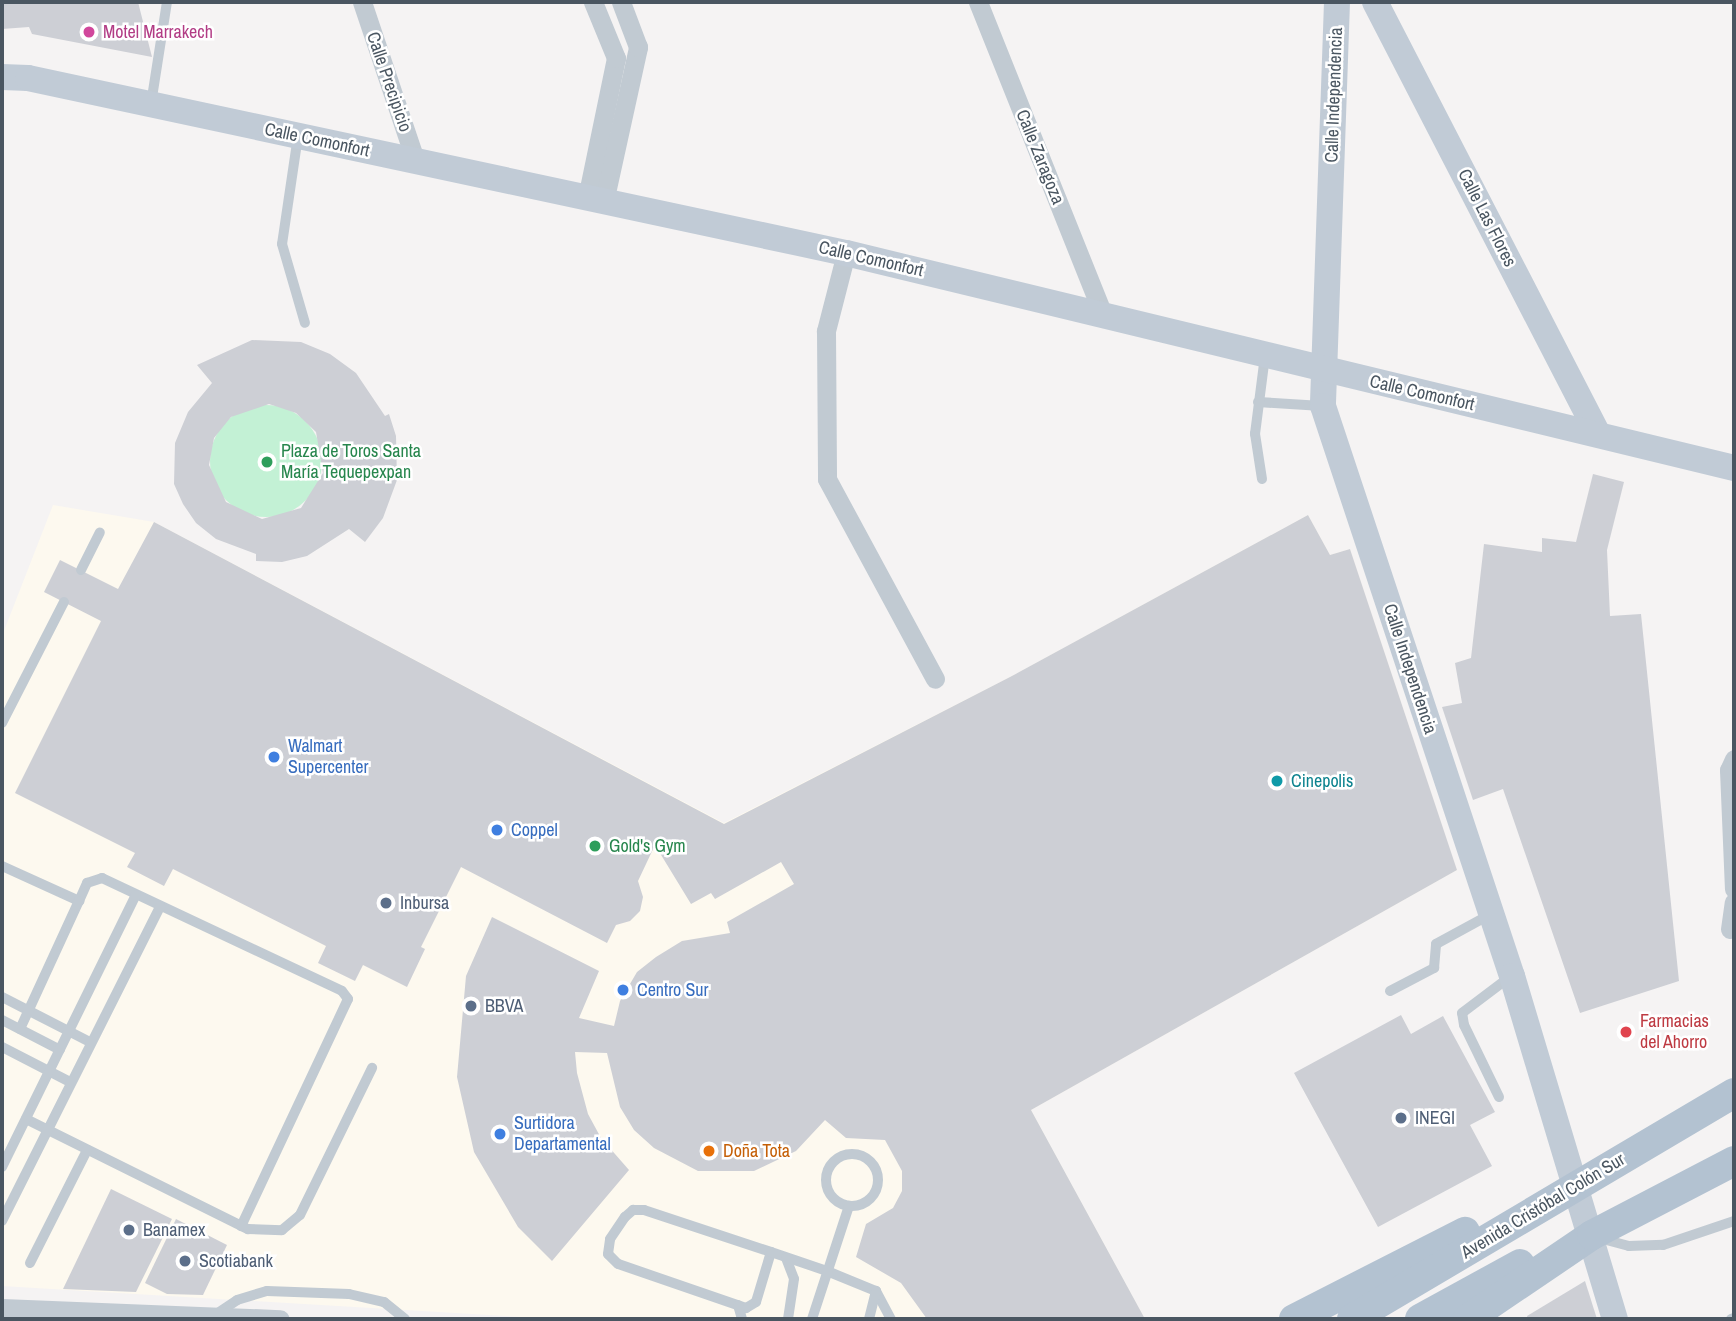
<!DOCTYPE html>
<meta charset="utf-8">
<style>
body{margin:0}
#map{position:relative;width:1736px;height:1321px;overflow:hidden;background:#f5f3f3;font-family:"Archivo Narrow",sans-serif}
div>[style]{position:absolute}
.commercial>*{inset:0;background:#fdf9ef}
.green>*{inset:0;background:#c3f1d5}
.round{border-radius:50%}
.building>*{inset:0;background:#cdcfd5}
.lane>*{height:10px;margin:-5px;padding:0 5px;transform-origin:5px;border-radius:5px;background:#c1cad2}
.lane>.ring{margin:-5px;padding:0;box-sizing:content-box;background:none;border:10px solid #c1cad2;border-radius:50%}
.street>*{height:19px;margin:-9.5px;padding:0 9.5px;transform-origin:9.5px;border-radius:9.5px;background:#c1cad2}
.secondary>*{height:26px;margin:-13px;padding:0 13px;transform-origin:13px;border-radius:13px;background:#c1cbd6}
.primary>*{height:30px;margin:-15px;padding:0 15px;transform-origin:15px;border-radius:15px;background:#b3c2d1}
.dots>*{width:19px;height:19px;translate:-50% -50%;box-sizing:border-box;border:4px solid #fff;border-radius:50%}
span{translate:-50% -50%;white-space:nowrap;text-align:center;line-height:1.15;-webkit-text-stroke:5px #fff;paint-order:stroke}
.hotel-label{font-size:18px;color:#b23c85}
.left{translate:0 -50%;text-align:left}
.street-label{font-size:18px;color:#4a5661}
.leisure-label{font-size:18px;color:#27864d}
.shop-label{font-size:18px;color:#366cbe}
.culture-label{font-size:18px;color:#0d838f}
.service-label{font-size:18px;color:#4e5e75}
.health-label{font-size:18px;color:#be3a42}
.food-label{font-size:18px;color:#c56008}
.frame{position:absolute;inset:0;border:4px solid #4a5661;pointer-events:none}
</style>
<div id="map">
<div class="commercial">
<div style="clip-path:polygon(53px 505px,154px 522px,724px 823px,1010px 677px,1308px 515px,1330px 555px,1350px 549px,1457px 870px,1031px 1110px,1145px 1319px,538px 1318px,2px 1286px,2px 636px)"></div>
</div>
<div class="green">
<div class="round" style="left:210px;top:405px;width:112px;height:112px"></div>
</div>
<div class="building">
<div style="clip-path:polygon(2px 2px,138px 2px,152px 57px,32px 34px,29px 27px,2px 29px)"></div>
<div style="clip-path:polygon(evenodd,252px 340px,301px 342px,330px 354px,356px 373px,385px 416px,389px 414px,396px 436px,397px 480px,383px 518px,365px 542px,349px 529px,307px 556px,282px 562px,256px 561px,256px 554px,216px 539px,196px 523px,183px 504px,174px 484px,175px 443px,188px 412px,212px 383px,197px 365px,252px 340px,269px 404px,296px 413px,316px 432px,323px 473px,301px 508px,262px 519px,226px 502px,209px 465px,214px 438px,231px 417px,269px 404px)"></div>
<div style="clip-path:polygon(1593px 474px,1624px 482px,1607px 550px,1610px 616px,1641px 614px,1679px 981px,1580px 1013px,1503px 789px,1473px 800px,1442px 707px,1462px 703px,1455px 663px,1471px 658px,1484px 544px,1542px 552px,1542px 538px,1576px 542px)"></div>
<div style="clip-path:polygon(1308px 515px,1330px 555px,1350px 549px,1457px 870px,1031px 1110px,1145px 1319px,927px 1319px,901px 1283px,856px 1257px,866px 1224px,893px 1208px,902px 1191px,902px 1171px,885px 1140px,846px 1138px,825px 1120px,796px 1151px,754px 1171px,698px 1171px,654px 1148px,634px 1130px,620px 1107px,607px 1053px,575px 1052px,577px 1073px,588px 1114px,601px 1138px,629px 1170px,552px 1261px,518px 1227px,474px 1152px,457px 1077px,466px 976px,492px 917px,599px 971px,579px 1018px,614px 1026px,620px 1001px,637px 972px,656px 957px,682px 941px,730px 933px,727px 922px,794px 884px,781px 862px,715px 899px,711px 893px,691px 904px,655px 845px,638px 881px,643px 897px,640px 911px,630px 921px,616px 925px,607px 943px,461px 867px,421px 947px,425px 949px,407px 987px,363px 965px,355px 981px,318px 963px,326px 946px,173px 869px,164px 886px,127px 867px,135px 853px,15px 793px,101px 621px,44px 592px,60px 560px,118px 589px,154px 522px,724px 824px,1010px 677px)"></div>
<div style="clip-path:polygon(1401px 1015px,1411px 1034px,1443px 1016px,1495px 1112px,1470px 1125px,1492px 1166px,1378px 1227px,1294px 1073px)"></div>
<div style="clip-path:polygon(111px 1189px,172px 1219px,136px 1292px,63px 1289px)"></div>
<div style="clip-path:polygon(176px 1219px,227px 1245px,203px 1295px,167px 1294px,145px 1283px)"></div>
<div style="clip-path:polygon(1585px 1281px,1597px 1319px,1528px 1319px,1527px 1316px)"></div>
</div>
<div class="lane">
<div style="left:151px;top:104px;width:103px;rotate:-81.1deg"></div>
<div style="left:298px;top:136px;width:109px;rotate:98.4deg"></div>
<div style="left:282px;top:244px;width:82px;rotate:73.8deg"></div>
<div style="left:1258px;top:402px;width:64px;rotate:3.6deg"></div>
<div style="left:1262px;top:479px;width:46px;rotate:-98.8deg"></div>
<div style="left:1255px;top:434px;width:79px;rotate:-82.7deg"></div>
<div style="left:81px;top:570px;width:42px;rotate:-63.4deg"></div>
<div style="left:2px;top:723px;width:136px;rotate:-62.9deg"></div>
<div style="left:2px;top:866px;width:85px;rotate:24.4deg"></div>
<div style="left:79px;top:901px;width:20px;rotate:-66deg"></div>
<div style="left:87px;top:883px;width:16px;rotate:-18deg"></div>
<div style="left:102px;top:878px;width:265px;rotate:25.2deg"></div>
<div style="left:342px;top:991px;width:10px;rotate:53deg"></div>
<div style="left:348px;top:999px;width:251px;rotate:115.2deg"></div>
<div style="left:1390px;top:991px;width:50px;rotate:-27.6deg"></div>
<div style="left:1434px;top:968px;width:24px;rotate:-85deg"></div>
<div style="left:1436px;top:944px;width:63px;rotate:-28.6deg"></div>
<div style="left:2px;top:997px;width:99px;rotate:27.1deg"></div>
<div style="left:2px;top:1020px;width:65px;rotate:27.3deg"></div>
<div style="left:20px;top:1029px;width:141px;rotate:-65.3deg"></div>
<div style="left:2px;top:1047px;width:76px;rotate:27.2deg"></div>
<div style="left:1499px;top:1097px;width:80px;rotate:-115.9deg"></div>
<div style="left:1464px;top:1025px;width:12px;rotate:-99deg"></div>
<div style="left:1462px;top:1013px;width:61px;rotate:-37.1deg"></div>
<div style="left:26px;top:1119px;width:248px;rotate:26.4deg"></div>
<div style="left:248px;top:1229px;width:34px;rotate:2deg"></div>
<div style="left:282px;top:1230px;width:23px;rotate:-40deg"></div>
<div style="left:300px;top:1215px;width:164px;rotate:-63.9deg"></div>
<div class="ring" style="left:826px;top:1154px;width:42px;height:42px"></div>
<div style="left:2px;top:1167px;width:303px;rotate:-63.8deg"></div>
<div style="left:2px;top:1221px;width:352px;rotate:-63.3deg"></div>
<div style="left:1599px;top:1238px;width:31px;rotate:15deg"></div>
<div style="left:1629px;top:1246px;width:34px;rotate:-2deg"></div>
<div style="left:1663px;top:1245px;width:75px;rotate:-18.7deg"></div>
<div style="left:771px;top:1252px;width:52px;rotate:106.7deg"></div>
<div style="left:756px;top:1302px;width:12px;rotate:149deg"></div>
<div style="left:746px;top:1308px;width:135px;rotate:-161deg"></div>
<div style="left:618px;top:1264px;width:14px;rotate:-135deg"></div>
<div style="left:608px;top:1254px;width:15px;rotate:-82deg"></div>
<div style="left:610px;top:1239px;width:27px;rotate:-56deg"></div>
<div style="left:625px;top:1217px;width:11px;rotate:-41deg"></div>
<div style="left:633px;top:1210px;width:11px"></div>
<div style="left:644px;top:1210px;width:134px;rotate:18.3deg"></div>
<div style="left:771px;top:1252px;width:59px;rotate:18.7deg"></div>
<div style="left:827px;top:1271px;width:53px;rotate:22.2deg"></div>
<div style="left:876px;top:1291px;width:32px;rotate:62deg"></div>
<div style="left:786px;top:1258px;width:22px;rotate:69deg"></div>
<div style="left:794px;top:1279px;width:40px;rotate:98.5deg"></div>
<div style="left:30px;top:1263px;width:127px;rotate:-63.2deg"></div>
<div style="left:738px;top:1305px;width:15px;rotate:74deg"></div>
<div style="left:218px;top:1313px;width:23px;rotate:-34deg"></div>
<div style="left:237px;top:1300px;width:31px;rotate:-17deg"></div>
<div style="left:267px;top:1291px;width:82px;rotate:2.1deg"></div>
<div style="left:349px;top:1294px;width:36px;rotate:13deg"></div>
<div style="left:384px;top:1302px;width:27px;rotate:39deg"></div>
<div style="left:812px;top:1319px;width:119px;rotate:-71.9deg"></div>
<div style="left:869px;top:1319px;width:29px;rotate:-76deg"></div>
<div style="left:1731px;top:1319px;width:3px;rotate:-18deg"></div>
</div>
<div class="street">
<div style="left:362px;top:2px;width:169px;rotate:71.4deg"></div>
<div style="left:978px;top:2px;width:334px;rotate:68.2deg"></div>
<div style="left:587px;top:198px;width:143px;rotate:-78.3deg"></div>
<div style="left:616px;top:58px;width:61px;rotate:-112.3deg"></div>
<div style="left:604px;top:202px;width:159px;rotate:-77.6deg"></div>
<div style="left:638px;top:47px;width:48px;rotate:-110.7deg"></div>
<div style="left:846px;top:253px;width:81px;rotate:104.4deg"></div>
<div style="left:826px;top:331px;width:148px;rotate:89.6deg"></div>
<div style="left:827px;top:479px;width:227px;rotate:61.6deg"></div>
<div style="left:1734px;top:759px;width:12px;rotate:114deg"></div>
<div style="left:1729px;top:770px;width:119px;rotate:87.6deg"></div>
<div style="left:1730px;top:929px;width:27px;rotate:-82deg"></div>
<div style="left:2px;top:1308px;width:278px;rotate:2.3deg"></div>
</div>
<div class="secondary">
<div style="left:1337px;top:2px;width:404px;rotate:92deg"></div>
<div style="left:1323px;top:406px;width:601px;rotate:71.66deg"></div>
<div style="left:1512px;top:976px;width:358px;rotate:73.3deg"></div>
<div style="left:1375px;top:2px;width:486px;rotate:62.7deg"></div>
<div style="left:2px;top:77px;width:26px;rotate:2deg"></div>
<div style="left:28px;top:78px;width:837px;rotate:12.08deg"></div>
<div style="left:846px;top:253px;width:914px;rotate:13.61deg"></div>
</div>
<div class="primary">
<div style="left:1294px;top:1319px;width:192px;rotate:-27deg"></div>
<div style="left:1352px;top:1319px;width:444px;rotate:-30.6deg"></div>
<div style="left:1420px;top:1319px;width:114px;rotate:-28.8deg"></div>
<div style="left:1468px;top:1319px;width:150px;rotate:-34.1deg"></div>
<div style="left:1592px;top:1235px;width:160px;rotate:-27.5deg"></div>
</div>
<div class="dots">
<div style="left:89px;top:32px;background:#d1479c"></div>
<div style="left:267px;top:462px;background:#2e9e5b"></div>
<div style="left:274px;top:757px;background:#3f7fe0"></div>
<div style="left:1277px;top:781px;background:#0f9aa8"></div>
<div style="left:497px;top:830px;background:#3f7fe0"></div>
<div style="left:595px;top:846px;background:#2e9e5b"></div>
<div style="left:386px;top:903px;background:#5c6f8a"></div>
<div style="left:623px;top:990px;background:#3f7fe0"></div>
<div style="left:471px;top:1006px;background:#5c6f8a"></div>
<div style="left:1626px;top:1032px;background:#e0444e"></div>
<div style="left:1401px;top:1118px;background:#5c6f8a"></div>
<div style="left:500px;top:1134px;background:#3f7fe0"></div>
<div style="left:709px;top:1151px;background:#e8710a"></div>
<div style="left:129px;top:1230px;background:#5c6f8a"></div>
<div style="left:185px;top:1261px;background:#5c6f8a"></div>
</div>
<div class="hotel-label">
<span class="left" style="left:103px;top:32px">Motel Marrakech</span>
</div>
<div class="street-label">
<span style="left:389px;top:82px;rotate:71deg">Calle Precipicio</span>
<span style="left:1334px;top:95px;rotate:-88deg">Calle Independencia</span>
<span style="left:317px;top:140px;rotate:12deg">Calle Comonfort</span>
<span style="left:1040px;top:157px;rotate:68deg">Calle Zaragoza</span>
<span style="left:1487px;top:218px;rotate:63deg">Calle Las Flores</span>
<span style="left:871px;top:259px;rotate:13deg">Calle Comonfort</span>
<span style="left:1422px;top:393px;rotate:13deg">Calle Comonfort</span>
<span style="left:1410px;top:669px;rotate:72deg">Calle Independencia</span>
<span style="left:1543px;top:1206px;rotate:-31deg">Avenida Cristóbal Colón Sur</span>
</div>
<div class="leisure-label">
<span class="left" style="left:281px;top:462px">Plaza de Toros Santa<br>María Tequepexpan</span>
<span class="left" style="left:609px;top:846px">Gold's Gym</span>
</div>
<div class="shop-label">
<span class="left" style="left:288px;top:757px">Walmart<br>Supercenter</span>
<span class="left" style="left:511px;top:830px">Coppel</span>
<span class="left" style="left:637px;top:990px">Centro Sur</span>
<span class="left" style="left:514px;top:1134px">Surtidora<br>Departamental</span>
</div>
<div class="culture-label">
<span class="left" style="left:1291px;top:781px">Cinepolis</span>
</div>
<div class="service-label">
<span class="left" style="left:400px;top:903px">Inbursa</span>
<span class="left" style="left:485px;top:1006px">BBVA</span>
<span class="left" style="left:1415px;top:1118px">INEGI</span>
<span class="left" style="left:143px;top:1230px">Banamex</span>
<span class="left" style="left:199px;top:1261px">Scotiabank</span>
</div>
<div class="health-label">
<span class="left" style="left:1640px;top:1032px">Farmacias<br>del Ahorro</span>
</div>
<div class="food-label">
<span class="left" style="left:723px;top:1151px">Doña Tota</span>
</div>
<div class="frame"></div>
</div>
